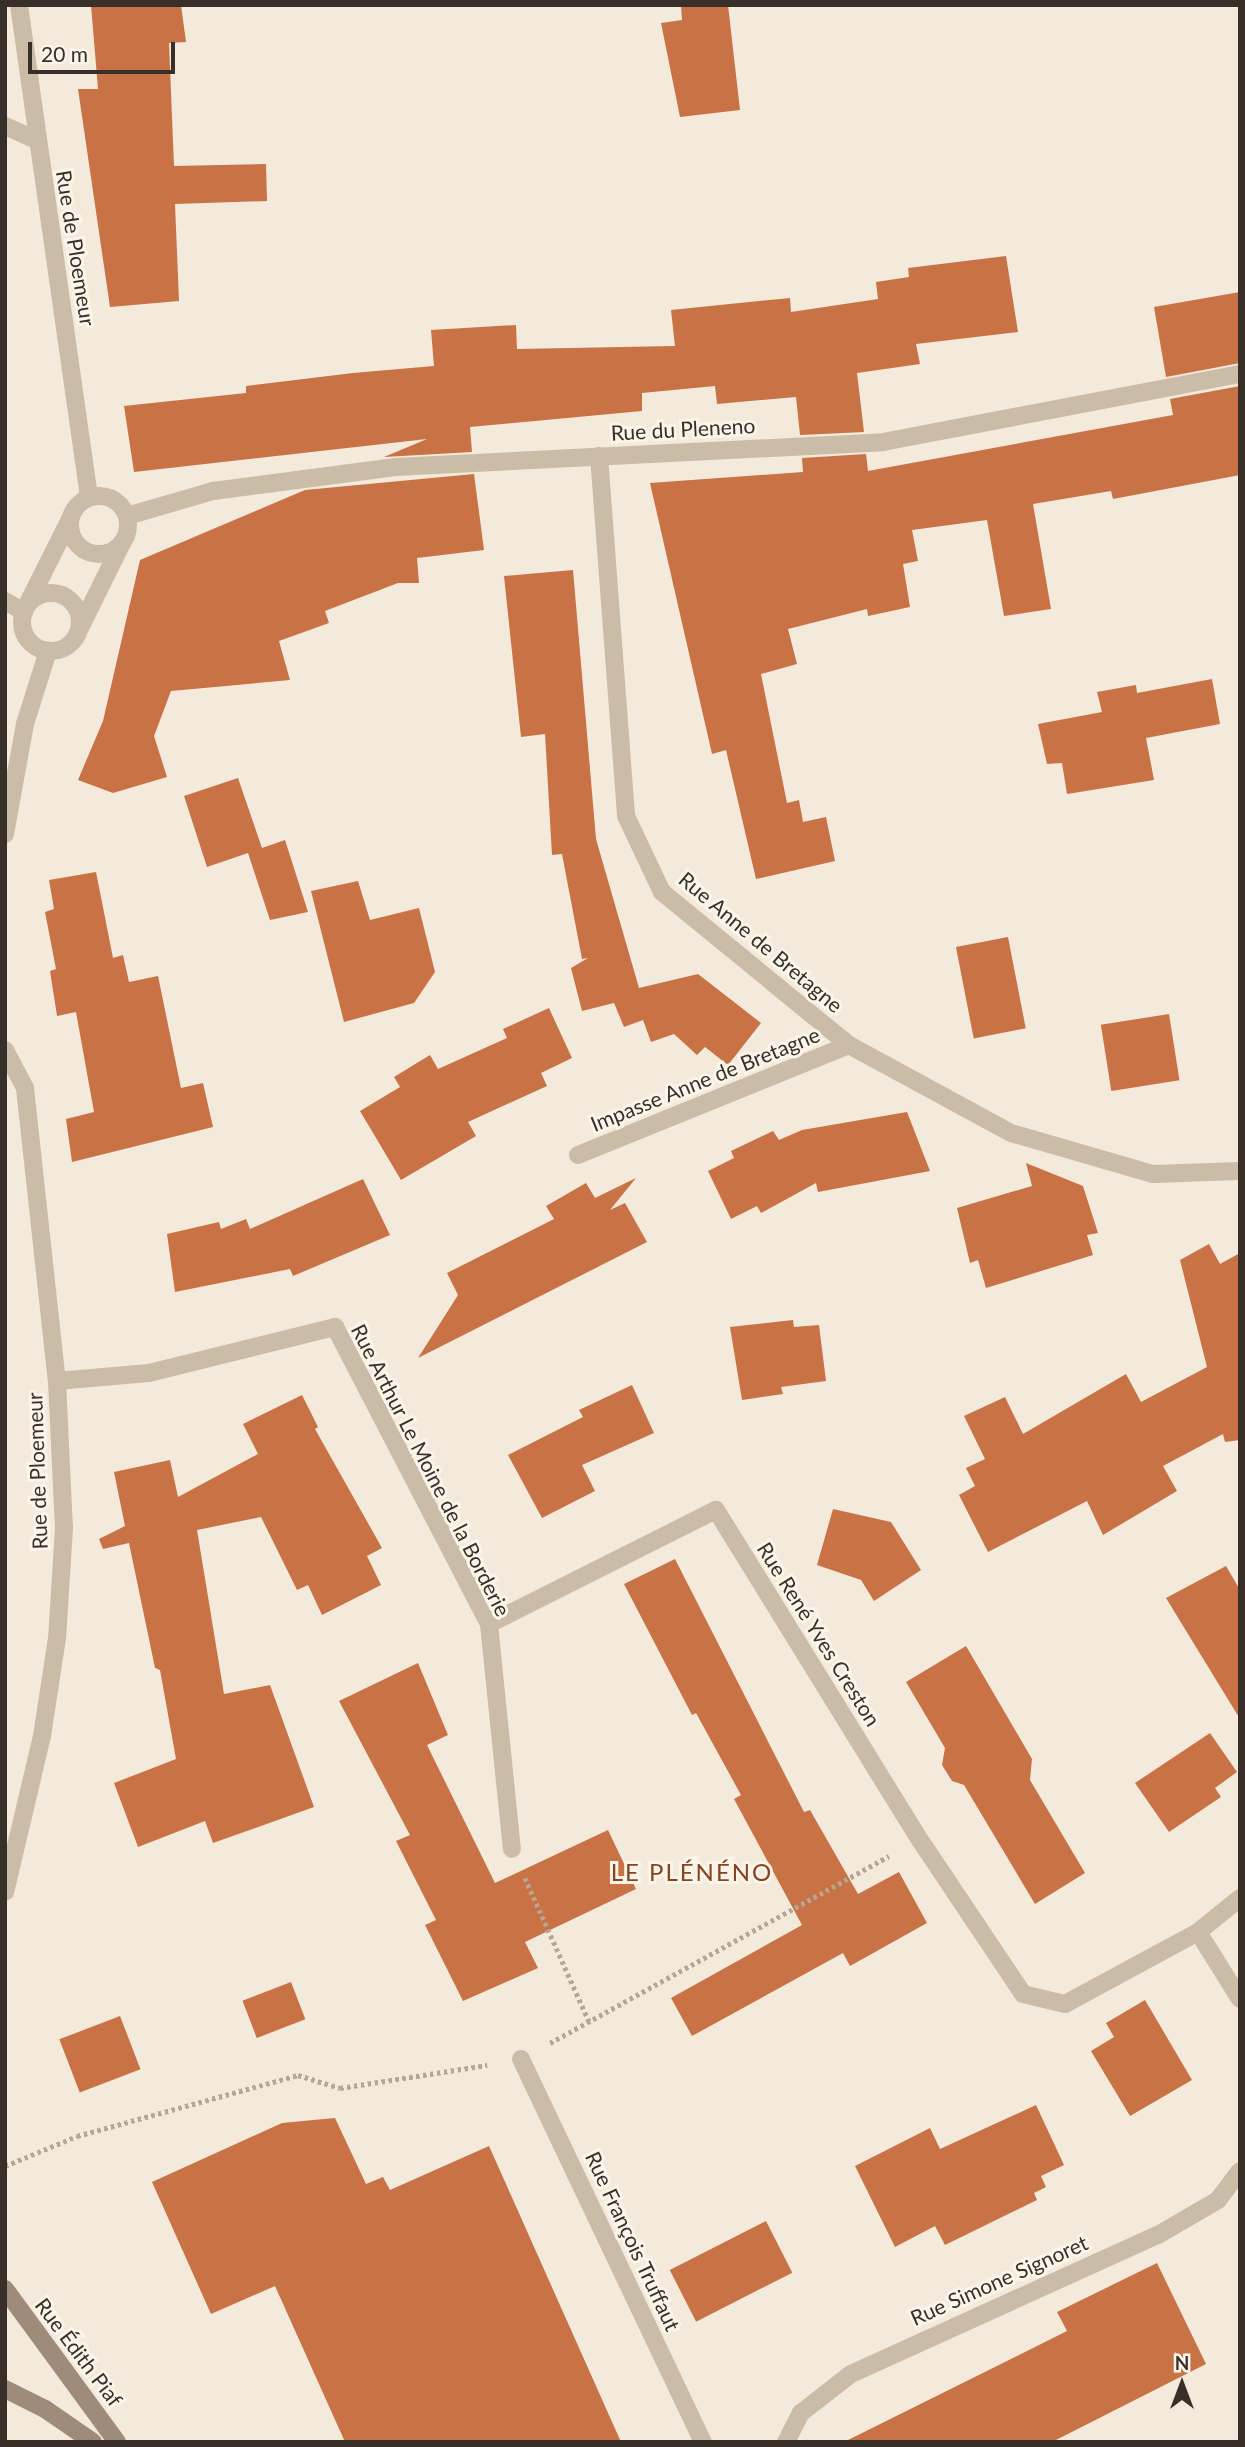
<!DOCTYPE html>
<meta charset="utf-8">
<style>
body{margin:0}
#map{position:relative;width:1245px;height:2447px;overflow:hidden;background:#f3eadc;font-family:Lato,sans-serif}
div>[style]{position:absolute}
.building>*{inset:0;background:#c87245;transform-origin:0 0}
.path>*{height:4.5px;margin-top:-2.25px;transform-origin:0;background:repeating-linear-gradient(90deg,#b7a692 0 3.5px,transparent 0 7px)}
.street>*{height:18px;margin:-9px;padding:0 9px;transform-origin:9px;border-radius:9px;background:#cbbca8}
.street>.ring{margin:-9px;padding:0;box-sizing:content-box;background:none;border:18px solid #cbbca8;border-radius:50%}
.secondary>*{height:18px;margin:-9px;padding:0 9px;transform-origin:9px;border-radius:9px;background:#9f8b79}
span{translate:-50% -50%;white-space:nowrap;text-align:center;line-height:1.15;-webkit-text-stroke:6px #faf4e9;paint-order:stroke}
.street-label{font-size:21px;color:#382f28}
.quarter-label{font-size:24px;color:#884320;letter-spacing:2px}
.frame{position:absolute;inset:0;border:7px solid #382f28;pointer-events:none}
.north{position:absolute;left:1147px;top:2349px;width:70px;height:70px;-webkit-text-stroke:5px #faf4e9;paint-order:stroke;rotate:0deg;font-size:19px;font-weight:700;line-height:28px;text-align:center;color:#382f28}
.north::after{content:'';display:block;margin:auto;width:24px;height:32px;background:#382f28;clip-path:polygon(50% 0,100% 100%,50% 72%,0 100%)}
.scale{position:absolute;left:28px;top:42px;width:147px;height:32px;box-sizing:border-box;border:4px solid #382f28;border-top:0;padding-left:9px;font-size:21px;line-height:24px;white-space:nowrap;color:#382f28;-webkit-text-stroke:5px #faf4e9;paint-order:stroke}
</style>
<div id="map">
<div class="building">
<div style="clip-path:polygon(91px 5px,181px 5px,186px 42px,169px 43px,174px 166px,266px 164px,267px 201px,175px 204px,179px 301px,110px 307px,78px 89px,98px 89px)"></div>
<div style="clip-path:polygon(681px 5px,728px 5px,740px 110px,680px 117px,661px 23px,682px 20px)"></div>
<div style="clip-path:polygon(1006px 256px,1018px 332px,916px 344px,920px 364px,857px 373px,864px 432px,800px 435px,796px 397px,717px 404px,715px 386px,642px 393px,642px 411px,470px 427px,472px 452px,384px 457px,427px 439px,134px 472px,124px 406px,246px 393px,246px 386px,353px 373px,434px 366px,431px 330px,516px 325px,517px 349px,675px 346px,671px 310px,790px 298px,791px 312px,878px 299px,876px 282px,909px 277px,908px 268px)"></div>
<div style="clip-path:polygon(1240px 292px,1240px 363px,1166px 377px,1154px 307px)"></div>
<div style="clip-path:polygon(1240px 386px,1240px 475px,1113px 499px,1111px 491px,1033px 504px,1051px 609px,1004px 616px,987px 520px,912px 530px,918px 561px,903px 564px,910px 607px,868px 616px,867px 609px,788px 629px,797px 664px,761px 674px,787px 803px,799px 800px,803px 822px,826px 817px,835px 861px,756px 879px,726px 750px,712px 754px,650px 483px,803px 472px,802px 458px,866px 454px,868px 471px,1173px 415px,1170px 399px)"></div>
<div style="clip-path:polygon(474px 474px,484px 550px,417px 558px,419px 583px,398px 583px,325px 611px,329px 623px,279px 641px,290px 680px,171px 691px,154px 736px,167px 777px,113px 793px,78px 780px,103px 721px,140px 560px,305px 490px)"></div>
<div style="clip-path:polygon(573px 570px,596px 839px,639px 988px,698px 974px,761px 1023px,728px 1065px,705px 1047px,697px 1055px,674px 1034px,651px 1042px,643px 1020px,624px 1027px,614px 1003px,582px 1011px,571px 968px,588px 958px,582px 959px,562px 854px,552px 855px,545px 734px,521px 737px,504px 576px)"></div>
<div style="clip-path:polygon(1212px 679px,1220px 724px,1146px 738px,1154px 780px,1067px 794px,1062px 763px,1047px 764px,1038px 724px,1102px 712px,1097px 692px,1136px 685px,1137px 693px)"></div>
<div style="clip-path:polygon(238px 778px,262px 848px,285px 840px,308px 912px,270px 920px,248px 853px,207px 867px,184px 796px)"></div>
<div style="clip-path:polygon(96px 872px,113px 958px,123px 955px,129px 982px,158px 976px,181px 1088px,203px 1083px,213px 1127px,72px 1162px,66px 1119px,94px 1112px,76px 1012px,57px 1016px,50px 971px,56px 969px,45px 912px,54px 909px,49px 880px)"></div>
<div style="clip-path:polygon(358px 881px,370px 920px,419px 908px,435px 972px,414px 1003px,344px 1022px,311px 891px)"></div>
<div style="left:1008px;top:937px;width:93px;height:53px;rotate:79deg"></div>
<div style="clip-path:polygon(549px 1008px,572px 1058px,541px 1073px,547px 1086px,468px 1122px,476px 1136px,401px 1180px,360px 1111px,400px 1087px,394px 1077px,430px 1055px,438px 1069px,507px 1038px,503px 1029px)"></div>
<div style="left:1169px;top:1014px;width:67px;height:69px;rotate:81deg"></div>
<div style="clip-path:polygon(907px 1112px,930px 1171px,818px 1192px,816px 1183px,761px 1213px,757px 1206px,731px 1219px,708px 1171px,734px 1158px,731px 1151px,773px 1131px,779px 1140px,802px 1130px)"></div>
<div style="clip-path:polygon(1026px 1163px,1083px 1186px,1098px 1233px,1087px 1235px,1093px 1255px,986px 1288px,978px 1260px,970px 1263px,957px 1208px,1032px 1186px)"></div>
<div style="clip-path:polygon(636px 1178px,610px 1210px,625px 1203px,647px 1242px,418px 1358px,458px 1295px,447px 1273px,554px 1219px,546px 1206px,586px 1183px,595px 1198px)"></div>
<div style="clip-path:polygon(363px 1179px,390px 1235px,293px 1276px,290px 1269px,175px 1292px,167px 1234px,219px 1222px,221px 1229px,246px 1219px,250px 1229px)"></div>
<div style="clip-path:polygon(1209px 1244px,1220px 1264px,1240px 1253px,1240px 1440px,1225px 1442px,1223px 1434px,1163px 1466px,1177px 1491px,1103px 1535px,1087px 1501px,988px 1552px,959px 1495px,975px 1486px,966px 1468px,985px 1459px,964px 1416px,1005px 1397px,1023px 1434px,1126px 1374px,1141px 1402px,1207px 1367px,1180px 1260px)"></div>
<div style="clip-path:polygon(793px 1320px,794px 1327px,819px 1325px,826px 1381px,781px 1387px,783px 1394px,742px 1400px,730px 1327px)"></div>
<div style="clip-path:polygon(632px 1385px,654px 1433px,582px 1465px,595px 1491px,542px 1518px,508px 1455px,583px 1417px,579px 1410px)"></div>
<div style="clip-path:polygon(302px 1395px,318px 1427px,315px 1429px,382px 1548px,367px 1556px,381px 1585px,322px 1615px,308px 1585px,297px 1590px,261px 1517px,197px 1530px,224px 1694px,270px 1685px,314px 1807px,213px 1843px,205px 1821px,138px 1847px,114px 1783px,176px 1759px,160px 1670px,155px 1668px,129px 1543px,103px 1549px,99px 1539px,125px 1526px,114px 1472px,170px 1460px,178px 1497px,258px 1454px,243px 1424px)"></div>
<div style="clip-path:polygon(833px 1509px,891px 1522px,921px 1570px,874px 1601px,861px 1580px,817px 1565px)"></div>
<div style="clip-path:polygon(675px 1559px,804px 1812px,810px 1810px,858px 1894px,899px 1872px,927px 1923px,850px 1966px,843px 1953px,692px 2036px,671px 1998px,802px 1925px,734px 1799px,741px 1795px,696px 1713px,692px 1715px,624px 1584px)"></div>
<div style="clip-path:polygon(1226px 1566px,1240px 1590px,1240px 1719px,1166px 1598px)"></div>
<div style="clip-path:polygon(966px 1646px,1032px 1759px,1030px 1780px,1085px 1873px,1035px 1904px,964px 1785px,952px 1781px,942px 1765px,945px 1748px,906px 1682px)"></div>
<div style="clip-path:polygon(418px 1663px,448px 1735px,427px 1745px,495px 1883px,608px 1830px,636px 1889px,525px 1942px,538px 1968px,463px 2001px,425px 1925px,436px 1920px,396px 1841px,410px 1835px,339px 1701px)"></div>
<div style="clip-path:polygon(1210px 1733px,1237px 1772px,1215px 1788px,1221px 1797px,1169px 1832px,1135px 1783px)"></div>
<div style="left:291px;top:1982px;width:40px;height:52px;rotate:69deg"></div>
<div style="clip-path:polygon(1145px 2000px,1192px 2080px,1130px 2116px,1091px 2051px,1114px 2037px,1106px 2023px)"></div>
<div style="left:120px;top:2016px;width:57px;height:65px;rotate:69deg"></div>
<div style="clip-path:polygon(1036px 2105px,1064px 2165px,1041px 2176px,1046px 2187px,1034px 2193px,1037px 2200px,945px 2245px,935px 2226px,895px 2247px,855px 2166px,930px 2128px,940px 2149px)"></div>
<div style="clip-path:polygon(335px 2118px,366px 2184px,383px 2177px,390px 2190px,489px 2146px,621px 2442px,345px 2442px,275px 2286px,211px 2314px,152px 2182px,282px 2123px)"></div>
<div style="left:766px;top:2221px;width:58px;height:108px;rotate:63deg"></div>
<div style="clip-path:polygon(1157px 2263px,1206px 2364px,1052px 2442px,844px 2442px,1067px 2331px,1057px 2312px)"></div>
</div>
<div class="path">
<div style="left:525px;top:1878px;width:157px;rotate:65.9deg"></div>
<div style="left:550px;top:2043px;width:387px;rotate:-28.9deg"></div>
<div style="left:5px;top:2166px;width:78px;rotate:-22.6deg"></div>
<div style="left:77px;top:2136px;width:229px;rotate:-15.4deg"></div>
<div style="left:298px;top:2075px;width:44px;rotate:17.2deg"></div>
<div style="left:340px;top:2088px;width:149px;rotate:-8.9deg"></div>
</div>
<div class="street">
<div style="left:19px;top:5px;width:497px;rotate:81.9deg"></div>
<div style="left:5px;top:126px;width:34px;rotate:24deg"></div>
<div style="left:599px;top:456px;width:361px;rotate:85.7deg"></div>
<div style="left:626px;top:816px;width:84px;rotate:64.7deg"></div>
<div style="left:662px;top:892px;width:242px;rotate:39.3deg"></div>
<div style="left:849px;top:1045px;width:184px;rotate:28.5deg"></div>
<div style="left:1011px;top:1133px;width:148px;rotate:16.1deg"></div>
<div style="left:1153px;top:1174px;width:87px;rotate:-2deg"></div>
<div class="ring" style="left:70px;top:496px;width:40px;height:40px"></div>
<div style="left:127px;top:516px;width:90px;rotate:-16.2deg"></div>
<div style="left:213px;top:491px;width:184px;rotate:-7.5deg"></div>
<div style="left:395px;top:467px;width:489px;rotate:-2.9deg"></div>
<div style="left:883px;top:442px;width:363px;rotate:-10.8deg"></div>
<div class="ring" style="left:22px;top:593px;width:40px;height:40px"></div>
<div style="left:5px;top:601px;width:22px;rotate:30deg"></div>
<div style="left:28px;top:603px;width:94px;rotate:-63.4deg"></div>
<div style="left:80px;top:628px;width:95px;rotate:-63.7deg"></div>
<div style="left:5px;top:834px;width:112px;rotate:-79.7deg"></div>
<div style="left:25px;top:724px;width:77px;rotate:-72.5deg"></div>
<div style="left:5px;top:1050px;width:43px;rotate:62.2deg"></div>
<div style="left:25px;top:1088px;width:295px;rotate:83.8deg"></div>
<div style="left:57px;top:1381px;width:147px;rotate:87.3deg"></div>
<div style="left:64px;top:1528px;width:110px;rotate:93.6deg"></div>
<div style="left:57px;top:1638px;width:99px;rotate:98.7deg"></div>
<div style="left:42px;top:1736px;width:160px;rotate:103.3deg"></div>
<div style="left:578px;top:1155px;width:292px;rotate:-22.1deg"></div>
<div style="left:57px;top:1381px;width:92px;rotate:-5deg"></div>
<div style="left:149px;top:1373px;width:192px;rotate:-13.9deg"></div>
<div style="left:335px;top:1327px;width:335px;rotate:62.6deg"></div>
<div style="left:489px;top:1624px;width:226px;rotate:84.2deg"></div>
<div style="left:489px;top:1624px;width:254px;rotate:-26.7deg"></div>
<div style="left:716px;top:1510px;width:388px;rotate:58.3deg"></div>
<div style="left:920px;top:1840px;width:185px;rotate:56.2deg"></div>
<div style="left:1023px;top:1994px;width:43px;rotate:13.4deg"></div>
<div style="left:1065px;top:2004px;width:151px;rotate:-28.4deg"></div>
<div style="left:1198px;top:1932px;width:54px;rotate:-39deg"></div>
<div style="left:1198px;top:1932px;width:79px;rotate:57.9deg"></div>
<div style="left:521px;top:2059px;width:424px;rotate:64.6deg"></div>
<div style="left:786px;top:2442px;width:33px;rotate:-63deg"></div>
<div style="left:801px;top:2413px;width:63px;rotate:-38deg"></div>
<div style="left:851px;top:2374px;width:337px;rotate:-24.4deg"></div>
<div style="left:1158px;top:2235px;width:69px;rotate:-30.3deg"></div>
<div style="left:1218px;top:2200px;width:36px;rotate:-53deg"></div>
</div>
<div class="secondary">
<div style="left:5px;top:2289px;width:190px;rotate:53.8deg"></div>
<div style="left:5px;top:2389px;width:45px;rotate:26.6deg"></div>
<div style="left:45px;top:2409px;width:58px;rotate:34.5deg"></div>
</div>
<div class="street-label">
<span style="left:76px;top:248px;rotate:81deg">Rue de Ploemeur</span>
<span style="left:683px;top:429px;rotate:-3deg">Rue du Pleneno</span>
<span style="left:761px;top:942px;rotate:40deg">Rue Anne de Bretagne</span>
<span style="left:705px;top:1079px;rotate:-22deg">Impasse Anne de Bretagne</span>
<span style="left:431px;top:1470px;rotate:63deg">Rue Arthur Le Moine de la Borderie</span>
<span style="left:37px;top:1471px;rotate:-92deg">Rue de Ploemeur</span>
<span style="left:819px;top:1634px;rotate:58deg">Rue René Yves Creston</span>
<span style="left:633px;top:2241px;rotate:65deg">Rue François Truffaut</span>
<span style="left:999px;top:2280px;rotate:-24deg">Rue Simone Signoret</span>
<span style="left:79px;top:2352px;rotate:53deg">Rue Édith Piaf</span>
</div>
<div class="quarter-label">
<span style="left:692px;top:1872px">LE PLÉNÉNO</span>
</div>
<div class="frame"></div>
<div class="north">N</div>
<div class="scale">20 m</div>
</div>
